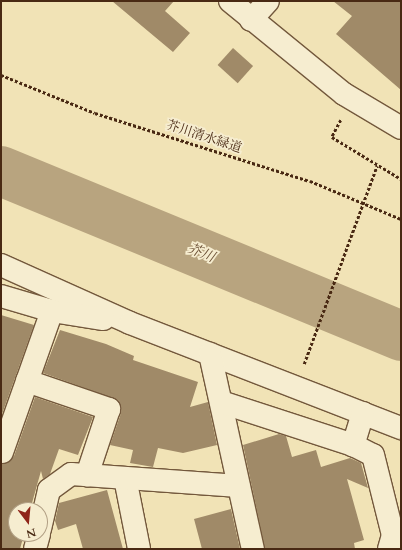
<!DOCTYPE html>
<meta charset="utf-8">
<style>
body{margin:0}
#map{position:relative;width:402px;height:550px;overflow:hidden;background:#f1e3b6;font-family:Cardo,"Noto Serif JP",serif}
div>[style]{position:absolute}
.river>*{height:50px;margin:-25px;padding:0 25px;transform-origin:25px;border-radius:25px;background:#b8a47f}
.building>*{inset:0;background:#a08a68;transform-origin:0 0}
.path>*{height:2.5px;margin-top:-1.25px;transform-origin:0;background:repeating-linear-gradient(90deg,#492913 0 3px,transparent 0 5px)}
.roads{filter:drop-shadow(1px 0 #73583c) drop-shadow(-1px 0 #73583c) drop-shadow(0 1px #73583c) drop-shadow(0 -1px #73583c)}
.minor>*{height:22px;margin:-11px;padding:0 11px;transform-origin:11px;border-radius:11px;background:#f6edd0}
.tertiary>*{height:22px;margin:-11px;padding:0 11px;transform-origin:11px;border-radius:11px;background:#f6edd0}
span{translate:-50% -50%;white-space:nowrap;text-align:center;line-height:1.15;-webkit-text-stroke:3.5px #f6edd0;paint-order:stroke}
.street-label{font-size:13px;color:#492913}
.water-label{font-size:14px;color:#6a4e33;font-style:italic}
.frame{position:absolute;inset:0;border:2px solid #492913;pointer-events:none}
.north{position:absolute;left:8px;top:502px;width:40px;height:40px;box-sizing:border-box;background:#f6edd0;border:1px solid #b19f84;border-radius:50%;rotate:164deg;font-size:11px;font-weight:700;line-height:16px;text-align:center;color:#492913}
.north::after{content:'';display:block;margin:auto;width:14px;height:18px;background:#8f2418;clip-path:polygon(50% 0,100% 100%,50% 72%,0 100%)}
</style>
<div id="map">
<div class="river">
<div style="left:1px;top:171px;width:433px;rotate:22.4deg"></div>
</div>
<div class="building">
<div style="clip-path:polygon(112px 1px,174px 1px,165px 11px,190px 33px,173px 52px)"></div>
<div style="clip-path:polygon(333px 1px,401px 1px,401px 90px,336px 34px,352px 16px)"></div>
<div style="left:233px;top:48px;width:27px;height:23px;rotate:42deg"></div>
<div style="clip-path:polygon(1px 315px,34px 325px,1px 417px)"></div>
<div style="clip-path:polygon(60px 330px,106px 344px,134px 356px,133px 360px,198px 382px,190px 407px,208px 402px,217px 445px,183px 453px,158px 448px,153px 467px,130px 463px,133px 450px,110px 445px,121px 413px,118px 400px,43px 373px)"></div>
<div style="clip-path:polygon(35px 397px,93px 417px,78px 455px,59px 449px,50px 474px,43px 479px,41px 471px,30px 510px,16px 510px,16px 534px,24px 534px,20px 549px,1px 549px,1px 464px,14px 456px)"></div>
<div style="clip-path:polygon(279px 434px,286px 436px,292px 457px,316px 450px,321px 467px,350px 458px,361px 463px,368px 488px,347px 479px,364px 540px,354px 543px,355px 549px,265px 549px,243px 445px)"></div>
<div style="clip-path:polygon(107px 490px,123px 549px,83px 549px,76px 524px,58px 530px,55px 521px,59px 503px)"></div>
<div style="clip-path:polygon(231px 509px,240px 549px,202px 549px,194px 519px)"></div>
</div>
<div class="path">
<div style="left:1px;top:75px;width:101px;rotate:22deg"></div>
<div style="left:95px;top:113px;width:225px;rotate:17.6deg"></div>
<div style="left:310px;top:181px;width:99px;rotate:22.7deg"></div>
<div style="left:341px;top:120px;width:19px;rotate:118deg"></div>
<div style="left:332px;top:137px;width:81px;rotate:31.3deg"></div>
<div style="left:304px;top:364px;width:211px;rotate:-69.8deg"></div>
</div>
<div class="roads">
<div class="minor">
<div style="left:251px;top:20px;width:25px;rotate:-48deg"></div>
<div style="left:1px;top:265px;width:141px;rotate:24.2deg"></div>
<div style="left:130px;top:323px;width:291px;rotate:21.2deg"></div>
<div style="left:1px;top:296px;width:53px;rotate:16.4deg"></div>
<div style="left:52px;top:311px;width:52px;rotate:8.9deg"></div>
<div style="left:210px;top:354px;width:200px;rotate:77.6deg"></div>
<div style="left:27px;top:381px;width:87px;rotate:18.9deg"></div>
<div style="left:109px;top:409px;width:70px;rotate:108.4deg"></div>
<div style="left:221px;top:402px;width:139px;rotate:18deg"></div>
<div style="left:363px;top:413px;width:34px;rotate:107deg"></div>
<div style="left:353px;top:445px;width:22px;rotate:27deg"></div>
<div style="left:373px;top:455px;width:82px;rotate:76deg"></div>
<div style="left:393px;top:535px;width:15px;rotate:106deg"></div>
<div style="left:2px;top:452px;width:150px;rotate:-70.5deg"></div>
<div style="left:125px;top:478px;width:72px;rotate:78.8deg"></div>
<div style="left:40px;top:529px;width:40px;rotate:-77deg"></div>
<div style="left:49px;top:490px;width:27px;rotate:-36deg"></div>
<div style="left:71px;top:474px;width:168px;rotate:4.1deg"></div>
<div style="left:35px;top:549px;width:16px;rotate:-75deg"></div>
</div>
<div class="tertiary">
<div style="left:230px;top:1px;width:147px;rotate:39.2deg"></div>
<div style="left:344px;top:94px;width:66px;rotate:30.8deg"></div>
</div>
</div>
<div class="street-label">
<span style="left:204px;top:137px;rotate:18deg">芥川清水緑道</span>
</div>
<div class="water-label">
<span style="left:201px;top:253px;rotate:22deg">芥川</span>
</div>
<div class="frame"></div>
<div class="north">N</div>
</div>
